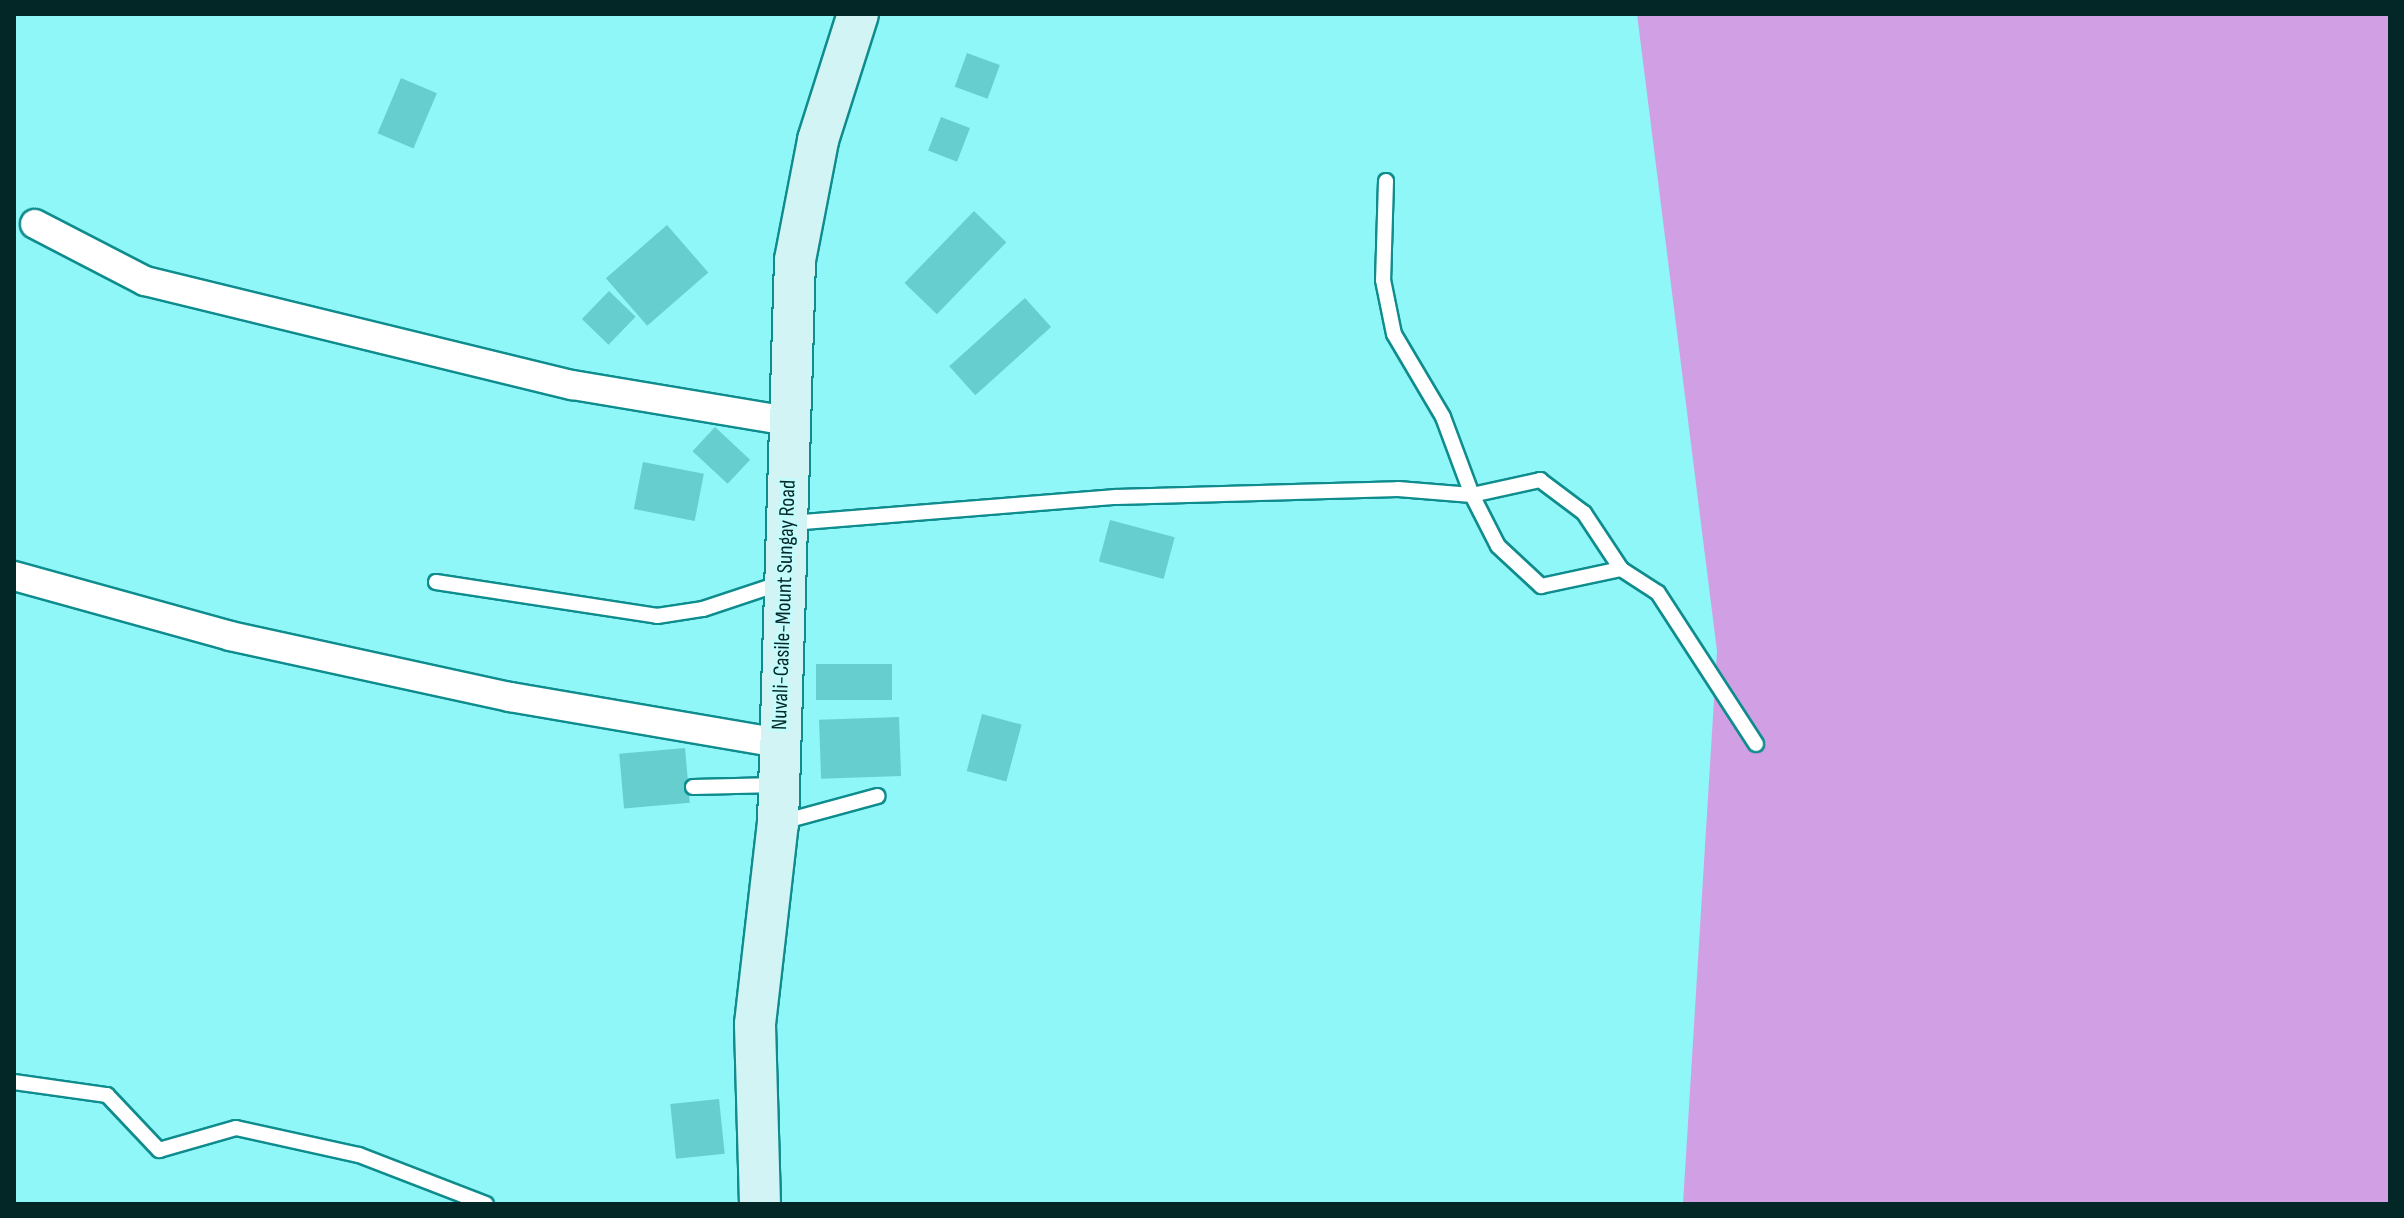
<!DOCTYPE html>
<style>
body{margin:0}
#map{position:relative;width:2404px;height:1218px;overflow:hidden;background:#90f7f8;font-family:"Sofia Sans Condensed",sans-serif}
div>[style]{position:absolute}
.forest>*{inset:0;background:#d19fe4}
.building>*{inset:0;background:#66cecf;transform-origin:0 0}
.roads{filter:drop-shadow(2px 0 #0f8c8e) drop-shadow(-2px 0 #0f8c8e) drop-shadow(0 2px #0f8c8e) drop-shadow(0 -2px #0f8c8e)}
.lane>*{height:14px;margin:-7px;padding:0 7px;transform-origin:7px;border-radius:7px;background:#fff}
.street>*{height:28px;margin:-14px;padding:0 14px;transform-origin:14px;border-radius:14px;background:#fff}
.secondary>*{height:40px;margin:-20px;padding:0 20px;transform-origin:20px;border-radius:20px;background:#d2f4f4}
span{translate:-50% -50%;white-space:nowrap;text-align:center;line-height:1.15;-webkit-text-stroke:6px #c3fcfd;paint-order:stroke}
.street-label{font-size:22px;color:#032626}
.frame{position:absolute;inset:0;border:16px solid #032626;pointer-events:none}
</style>
<div id="map">
<div class="forest">
<div style="clip-path:polygon(1637px 14px,2390px 14px,2390px 1204px,1683px 1204px,1717px 651px)"></div>
</div>
<div class="building">
<div style="left:967px;top:53px;width:35px;height:36px;rotate:20deg"></div>
<div style="left:401px;top:78px;width:39px;height:60px;rotate:23deg"></div>
<div style="left:941px;top:117px;width:31px;height:36px;rotate:21deg"></div>
<div style="left:974px;top:211px;width:45px;height:100px;rotate:44deg"></div>
<div style="left:667px;top:225px;width:63px;height:81px;rotate:49deg"></div>
<div style="left:609px;top:291px;width:37px;height:39px;rotate:44deg"></div>
<div style="left:1025px;top:298px;width:39px;height:102px;rotate:48deg"></div>
<div style="left:715px;top:427px;width:48px;height:33px;rotate:43deg"></div>
<div style="left:643px;top:462px;width:62px;height:48px;rotate:11deg"></div>
<div style="left:1110px;top:520px;width:67px;height:43px;rotate:15deg"></div>
<div style="left:892px;top:664px;width:36px;height:76px;rotate:90deg"></div>
<div style="left:982px;top:714px;width:41px;height:59px;rotate:15deg"></div>
<div style="left:899px;top:717px;width:59px;height:80px;rotate:88deg"></div>
<div style="left:685px;top:748px;width:55px;height:66px;rotate:85deg"></div>
<div style="left:719px;top:1099px;width:55px;height:49px;rotate:84deg"></div>
</div>
<div class="roads">
<div class="lane">
<div style="left:1386px;top:181px;width:99px;rotate:91.7deg"></div>
<div style="left:1383px;top:280px;width:55px;rotate:78.5deg"></div>
<div style="left:1394px;top:334px;width:96px;rotate:59.4deg"></div>
<div style="left:1443px;top:417px;width:83px;rotate:69.6deg"></div>
<div style="left:1472px;top:495px;width:70px;rotate:-12.4deg"></div>
<div style="left:1540px;top:480px;width:55px;rotate:36.9deg"></div>
<div style="left:1584px;top:513px;width:67px;rotate:56.5deg"></div>
<div style="left:791px;top:523px;width:326px;rotate:-4.6deg"></div>
<div style="left:1116px;top:497px;width:282px;rotate:-1.6deg"></div>
<div style="left:1398px;top:489px;width:74px;rotate:4.6deg"></div>
<div style="left:1472px;top:495px;width:57px;rotate:63deg"></div>
<div style="left:1498px;top:546px;width:59px;rotate:42.9deg"></div>
<div style="left:1541px;top:586px;width:82px;rotate:-12deg"></div>
<div style="left:1621px;top:569px;width:44px;rotate:33deg"></div>
<div style="left:1658px;top:593px;width:180px;rotate:57deg"></div>
<div style="left:436px;top:582px;width:224px;rotate:8.7deg"></div>
<div style="left:657px;top:616px;width:47px;rotate:-8.7deg"></div>
<div style="left:703px;top:609px;width:82px;rotate:-18.4deg"></div>
<div style="left:693px;top:787px;width:85px;rotate:-1.3deg"></div>
<div style="left:782px;top:822px;width:99px;rotate:-15.2deg"></div>
<div style="left:14px;top:1082px;width:94px;rotate:8deg"></div>
<div style="left:107px;top:1095px;width:76px;rotate:46.6deg"></div>
<div style="left:159px;top:1150px;width:80px;rotate:-15.9deg"></div>
<div style="left:236px;top:1128px;width:126px;rotate:12.4deg"></div>
<div style="left:359px;top:1155px;width:136px;rotate:21.1deg"></div>
</div>
<div class="street">
<div style="left:35px;top:224px;width:124px;rotate:27.4deg"></div>
<div style="left:145px;top:281px;width:440px;rotate:13.7deg"></div>
<div style="left:573px;top:385px;width:219px;rotate:9.5deg"></div>
<div style="left:14px;top:576px;width:224px;rotate:15.5deg"></div>
<div style="left:230px;top:636px;width:287px;rotate:12.3deg"></div>
<div style="left:510px;top:697px;width:273px;rotate:9.7deg"></div>
</div>
<div class="secondary">
<div style="left:760px;top:1204px;width:180px;rotate:-91.6deg"></div>
<div style="left:755px;top:1024px;width:202px;rotate:-83.5deg"></div>
<div style="left:778px;top:823px;width:563px;rotate:-88.27deg"></div>
<div style="left:795px;top:260px;width:122px;rotate:-79.1deg"></div>
<div style="left:818px;top:140px;width:132px;rotate:-72.4deg"></div>
</div>
</div>
<div class="street-label">
<span style="left:784px;top:605px;rotate:-88deg">Nuvali-Casile-Mount Sungay Road</span>
</div>
<div class="frame"></div>
</div>
